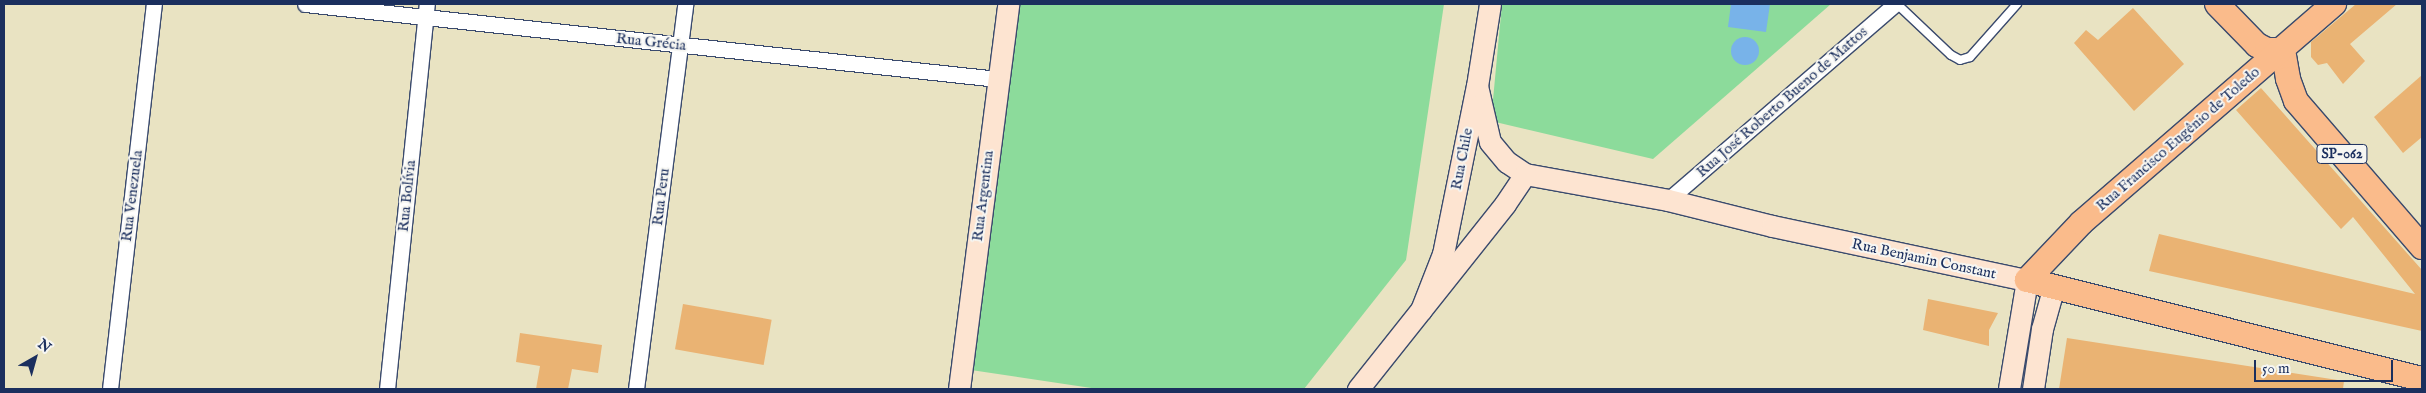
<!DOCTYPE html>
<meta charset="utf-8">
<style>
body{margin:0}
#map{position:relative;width:2426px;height:393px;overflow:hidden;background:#e9e3c2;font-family:"IM FELL English",serif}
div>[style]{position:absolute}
.green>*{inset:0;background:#8cdb9b}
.water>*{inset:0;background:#78b3e9}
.round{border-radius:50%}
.building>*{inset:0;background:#eab373;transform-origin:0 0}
.roads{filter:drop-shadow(1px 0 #3a4a6d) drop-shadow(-1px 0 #3a4a6d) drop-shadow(0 1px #3a4a6d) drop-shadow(0 -1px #3a4a6d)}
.lane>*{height:8px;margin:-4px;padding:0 4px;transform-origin:4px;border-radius:4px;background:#fff}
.street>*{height:15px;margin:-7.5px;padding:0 7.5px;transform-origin:7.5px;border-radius:7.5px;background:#fff}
.secondary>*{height:21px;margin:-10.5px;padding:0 10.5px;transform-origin:10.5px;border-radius:10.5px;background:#fde4d1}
.primary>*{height:24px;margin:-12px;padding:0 12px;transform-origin:12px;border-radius:12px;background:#fabb8b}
span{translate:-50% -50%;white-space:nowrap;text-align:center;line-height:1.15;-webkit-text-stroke:4px #f6f6f2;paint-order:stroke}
.shield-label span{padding:1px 4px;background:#f6f6f2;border:1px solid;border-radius:4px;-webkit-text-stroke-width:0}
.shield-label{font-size:14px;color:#1b2f5e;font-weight:700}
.street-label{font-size:15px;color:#1b2f5e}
.frame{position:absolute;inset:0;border:5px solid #1b2f5e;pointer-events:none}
.north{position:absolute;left:10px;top:333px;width:50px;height:50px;-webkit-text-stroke:4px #f6f6f2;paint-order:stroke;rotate:38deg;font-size:14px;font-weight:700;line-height:20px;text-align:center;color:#1b2f5e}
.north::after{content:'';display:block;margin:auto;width:18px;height:22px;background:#1b2f5e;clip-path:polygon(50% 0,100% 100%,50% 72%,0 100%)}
.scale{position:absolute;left:2254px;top:360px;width:139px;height:22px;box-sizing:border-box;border:2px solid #1b2f5e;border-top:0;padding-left:6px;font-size:15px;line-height:18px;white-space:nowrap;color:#1b2f5e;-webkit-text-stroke:4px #f6f6f2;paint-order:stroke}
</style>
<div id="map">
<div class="green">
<div style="clip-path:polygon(1017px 4px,1444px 4px,1406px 260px,1304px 389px,1098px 389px,971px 370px)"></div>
<div style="clip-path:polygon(1502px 4px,1831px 4px,1653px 159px,1491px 121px)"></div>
</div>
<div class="water">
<div style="clip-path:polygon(1731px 4px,1770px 4px,1766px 32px,1728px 27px)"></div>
<div class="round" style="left:1731px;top:37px;width:28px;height:28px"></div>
</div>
<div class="building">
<div style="clip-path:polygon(2356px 4px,2397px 4px,2350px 44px,2365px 61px,2343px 84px,2327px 63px,2318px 65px,2311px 57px,2311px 42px)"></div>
<div style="clip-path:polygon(2133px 8px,2184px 64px,2134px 111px,2074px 43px,2086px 30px,2098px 40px)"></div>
<div style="clip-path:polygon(2422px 75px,2422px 137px,2403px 153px,2374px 117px)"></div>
<div style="clip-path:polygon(2261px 88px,2422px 270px,2422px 331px,2149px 271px,2159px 234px,2415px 294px,2353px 217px,2341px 229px,2236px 110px)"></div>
<div style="clip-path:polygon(1928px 299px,1998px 313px,1989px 330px,1989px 346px,1923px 330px)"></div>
<div style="left:683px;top:304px;width:90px;height:46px;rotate:10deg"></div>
<div style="clip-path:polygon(520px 333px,602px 345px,598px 373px,572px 369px,568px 389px,536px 389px,540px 366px,516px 362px)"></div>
<div style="clip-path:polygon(2067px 338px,2344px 381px,2343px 389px,2059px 389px)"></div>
</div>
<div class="roads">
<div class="lane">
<div style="left:1897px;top:4px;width:74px;rotate:43.4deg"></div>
<div style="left:1951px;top:55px;width:10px;rotate:29deg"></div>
<div style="left:1960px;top:60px;width:10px;rotate:-17deg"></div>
<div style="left:1970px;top:57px;width:71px;rotate:-48.4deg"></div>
</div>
<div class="street">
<div style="left:305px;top:4px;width:697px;rotate:6.18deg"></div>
<div style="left:1668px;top:200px;width:300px;rotate:-40.8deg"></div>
<div style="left:110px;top:389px;width:388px;rotate:-83.5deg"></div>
<div style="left:387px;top:389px;width:387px;rotate:-84.1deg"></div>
<div style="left:636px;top:389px;width:388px;rotate:-82.7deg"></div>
</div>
<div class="secondary">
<div style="left:1477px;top:86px;width:57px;rotate:76.9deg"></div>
<div style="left:1490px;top:142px;width:26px;rotate:50deg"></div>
<div style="left:1507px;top:162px;width:22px;rotate:34deg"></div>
<div style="left:1525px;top:174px;width:145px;rotate:10.3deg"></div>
<div style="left:1668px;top:200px;width:107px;rotate:14deg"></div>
<div style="left:1772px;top:226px;width:261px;rotate:12deg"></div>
<div style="left:2027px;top:280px;width:110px;rotate:99.4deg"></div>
<div style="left:1421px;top:310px;width:60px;rotate:-68.6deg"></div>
<div style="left:1443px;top:254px;width:171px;rotate:-78.6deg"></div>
<div style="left:1477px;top:86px;width:83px;rotate:-81deg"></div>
<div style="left:959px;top:389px;width:388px;rotate:-82.7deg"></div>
<div style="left:1358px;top:389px;width:236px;rotate:-51.5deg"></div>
<div style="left:1505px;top:204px;width:36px;rotate:-56deg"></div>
<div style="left:2033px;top:389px;width:61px;rotate:-81.5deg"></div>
<div style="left:2042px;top:329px;width:45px;rotate:-74.4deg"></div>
</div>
<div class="primary">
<div style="left:2217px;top:4px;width:57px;rotate:45.7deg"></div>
<div style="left:2257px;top:45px;width:11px;rotate:27deg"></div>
<div style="left:2267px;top:50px;width:16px"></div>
<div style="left:2283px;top:50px;width:29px;rotate:80deg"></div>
<div style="left:2288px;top:79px;width:23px;rotate:70deg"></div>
<div style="left:2296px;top:101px;width:193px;rotate:49.2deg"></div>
<div style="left:2027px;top:280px;width:79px;rotate:-46.5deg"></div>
<div style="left:2081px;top:223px;width:335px;rotate:-40.9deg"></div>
<div style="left:2027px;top:280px;width:407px;rotate:14.1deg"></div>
</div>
</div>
<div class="shield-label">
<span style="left:2342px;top:154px">SP-062</span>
</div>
<div class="street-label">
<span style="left:651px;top:42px;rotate:6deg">Rua Grécia</span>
<span style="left:1782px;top:102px;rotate:-41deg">Rua José Roberto Bueno de Mattos</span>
<span style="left:2178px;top:139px;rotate:-41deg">Rua Francisco Eugênio de Toledo</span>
<span style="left:1462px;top:159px;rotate:-79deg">Rua Chile</span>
<span style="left:132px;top:196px;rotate:-83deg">Rua Venezuela</span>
<span style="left:407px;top:196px;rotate:-84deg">Rua Bolívia</span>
<span style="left:983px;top:196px;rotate:-83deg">Rua Argentina</span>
<span style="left:661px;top:197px;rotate:-83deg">Rua Peru</span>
<span style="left:1924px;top:259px;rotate:12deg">Rua Benjamin Constant</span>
</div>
<div class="frame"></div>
<div class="north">N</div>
<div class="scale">50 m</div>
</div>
